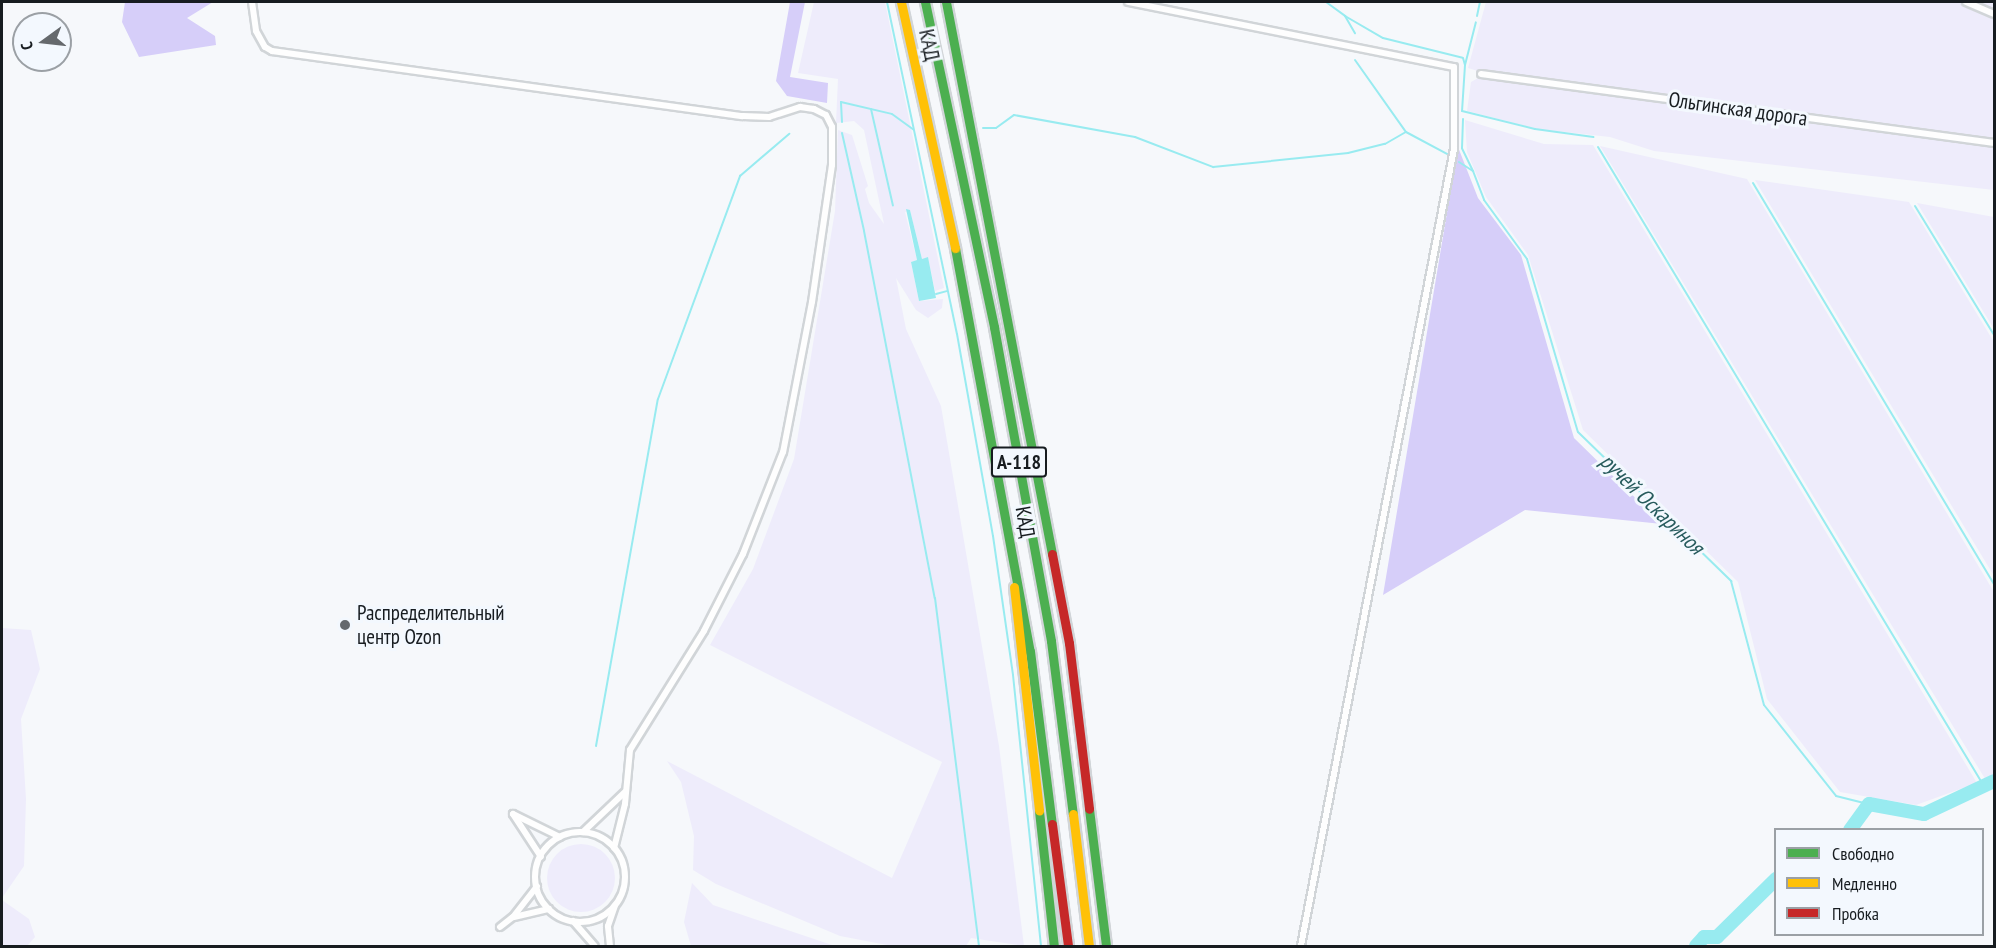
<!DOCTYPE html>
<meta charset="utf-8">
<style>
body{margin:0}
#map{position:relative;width:1996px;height:948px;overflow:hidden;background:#f6f8fb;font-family:"PT Sans Narrow",sans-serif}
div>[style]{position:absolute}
.green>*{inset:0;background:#eeecfb}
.round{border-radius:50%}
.forest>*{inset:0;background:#d6cef9}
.water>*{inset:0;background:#98ebf0}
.stream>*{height:2px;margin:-1px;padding:0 1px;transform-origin:1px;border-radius:1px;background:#98ebf0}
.river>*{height:14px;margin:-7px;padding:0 7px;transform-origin:7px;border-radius:7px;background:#98ebf0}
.roads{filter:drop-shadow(2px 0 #d1d5d8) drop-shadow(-2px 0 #d1d5d8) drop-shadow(0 2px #d1d5d8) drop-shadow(0 -2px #d1d5d8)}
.street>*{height:6px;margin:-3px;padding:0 3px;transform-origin:3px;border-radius:3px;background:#fefefe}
.street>.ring{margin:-3px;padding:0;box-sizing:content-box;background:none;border:6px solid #fefefe;border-radius:50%}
.fast>*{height:9px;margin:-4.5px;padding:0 4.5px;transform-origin:4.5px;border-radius:4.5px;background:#4caf50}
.slow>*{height:9px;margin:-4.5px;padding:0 4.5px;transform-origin:4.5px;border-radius:4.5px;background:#ffc107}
.jam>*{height:9px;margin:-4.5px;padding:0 4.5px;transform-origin:4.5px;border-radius:4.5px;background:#c62828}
.dots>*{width:16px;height:16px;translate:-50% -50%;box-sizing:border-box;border:3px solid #f3f8fe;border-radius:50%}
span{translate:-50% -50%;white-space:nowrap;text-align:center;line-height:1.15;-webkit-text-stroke:6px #f3f8fe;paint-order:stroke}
.shield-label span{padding:2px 4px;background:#f3f8fe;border:2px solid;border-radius:4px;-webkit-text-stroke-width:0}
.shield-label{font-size:20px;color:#171c20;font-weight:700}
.street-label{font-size:21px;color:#171c20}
.poi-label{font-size:21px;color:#171c20}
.left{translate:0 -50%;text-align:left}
.water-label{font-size:22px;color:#275b5d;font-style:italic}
.frame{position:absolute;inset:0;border:3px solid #171c20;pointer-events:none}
.legend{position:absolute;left:1774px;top:828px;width:210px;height:108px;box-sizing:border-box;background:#f3f8fe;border:2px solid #9ba0a5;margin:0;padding:8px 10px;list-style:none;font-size:18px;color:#171c20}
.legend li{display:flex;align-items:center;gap:12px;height:30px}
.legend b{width:30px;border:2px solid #9ba0a5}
.north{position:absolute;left:12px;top:12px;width:60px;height:60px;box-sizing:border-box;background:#f3f8fe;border:2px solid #9ba0a5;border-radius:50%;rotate:255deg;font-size:16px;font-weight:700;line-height:24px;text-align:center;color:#171c20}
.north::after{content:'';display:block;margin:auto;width:21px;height:27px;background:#65696d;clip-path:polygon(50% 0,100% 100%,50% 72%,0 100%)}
</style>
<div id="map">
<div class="green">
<div style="clip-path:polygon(814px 2px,885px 2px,944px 288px,935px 291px,928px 258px,922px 259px,910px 210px,905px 212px,917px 260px,911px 262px,919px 301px,943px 299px,942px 308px,928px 318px,916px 310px,896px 278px,906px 329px,941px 406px,999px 746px,1024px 946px,971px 938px,966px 946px,887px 945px,840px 936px,716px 884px,693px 870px,694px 836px,681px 782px,667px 761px,892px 878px,942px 762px,710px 645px,753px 569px,794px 459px,835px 211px,838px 130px,852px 135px,868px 186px,865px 189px,869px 203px,884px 224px,864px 130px,854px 121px,836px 123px,838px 79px,798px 73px)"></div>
<div style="clip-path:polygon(1486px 2px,1994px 2px,1994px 190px,1654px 151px,1610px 137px,1538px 129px,1467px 111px,1471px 82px,1480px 77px,1481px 72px,1468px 68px)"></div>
<div style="clip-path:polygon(1465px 120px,1544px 144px,1593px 145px,1977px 783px,1916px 805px,1840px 792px,1767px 699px,1738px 582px,1583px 430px,1528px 255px,1486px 197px,1467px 152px)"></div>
<div style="clip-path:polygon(1600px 146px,1747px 179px,1994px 592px,1994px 778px,1987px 782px)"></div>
<div style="clip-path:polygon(1755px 180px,1909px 202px,1994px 342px,1994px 576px)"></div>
<div style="clip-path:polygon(1917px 203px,1994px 217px,1994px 329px)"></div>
<div style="clip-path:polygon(2px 628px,31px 630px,40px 669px,21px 719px,26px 799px,24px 866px,2px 898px)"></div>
<div class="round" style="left:547px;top:844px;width:68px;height:68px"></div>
<div style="clip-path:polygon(692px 883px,713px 905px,835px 946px,691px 946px,684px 922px)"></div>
<div style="clip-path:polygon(2px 900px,29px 919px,35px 937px,27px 946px,2px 946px)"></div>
</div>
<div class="forest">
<div style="clip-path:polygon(125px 2px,213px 2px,187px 18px,215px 36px,216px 45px,139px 57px,122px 22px)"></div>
<div style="clip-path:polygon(790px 2px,805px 2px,790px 77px,828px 83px,827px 103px,787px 96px,776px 81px)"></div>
<div style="clip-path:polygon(1458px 147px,1478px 198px,1521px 255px,1574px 438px,1662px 524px,1525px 510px,1383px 595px)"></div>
</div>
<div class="water">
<div style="clip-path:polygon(906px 209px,910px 210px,922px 259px,928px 257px,936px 298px,919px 301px,911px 262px,917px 260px)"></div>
</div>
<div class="stream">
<div style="left:887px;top:2px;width:339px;rotate:78.1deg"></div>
<div style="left:957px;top:334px;width:205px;rotate:79.9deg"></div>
<div style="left:993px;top:536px;width:140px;rotate:81.8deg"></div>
<div style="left:1013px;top:675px;width:272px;rotate:84.1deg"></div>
<div style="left:1326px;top:2px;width:24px;rotate:36deg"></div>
<div style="left:1345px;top:16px;width:20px;rotate:60deg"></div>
<div style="left:1345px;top:16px;width:44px;rotate:30.1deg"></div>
<div style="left:1383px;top:38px;width:82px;rotate:14deg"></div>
<div style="left:1463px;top:58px;width:7px;rotate:74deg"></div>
<div style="left:1465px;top:65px;width:44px;rotate:-75.7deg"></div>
<div style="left:1477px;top:16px;width:14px;rotate:-78deg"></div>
<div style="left:1355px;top:60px;width:88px;rotate:54.7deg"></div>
<div style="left:1406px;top:132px;width:47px;rotate:28.2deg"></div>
<div style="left:1465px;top:65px;width:46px;rotate:93.7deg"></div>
<div style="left:1462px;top:111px;width:75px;rotate:13.9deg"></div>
<div style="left:1535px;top:129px;width:59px;rotate:7.9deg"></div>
<div style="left:871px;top:109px;width:99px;rotate:77.2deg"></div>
<div style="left:842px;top:122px;width:20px;rotate:-93deg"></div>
<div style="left:841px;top:102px;width:52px;rotate:13.2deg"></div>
<div style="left:892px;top:114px;width:26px;rotate:36deg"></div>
<div style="left:983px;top:128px;width:13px"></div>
<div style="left:996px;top:128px;width:22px;rotate:-36deg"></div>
<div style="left:1014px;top:115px;width:123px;rotate:10.3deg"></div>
<div style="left:1135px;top:137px;width:84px;rotate:21deg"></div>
<div style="left:1213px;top:167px;width:136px;rotate:-5.9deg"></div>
<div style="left:1348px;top:153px;width:38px;rotate:-14deg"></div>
<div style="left:1385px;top:144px;width:24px;rotate:-30deg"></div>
<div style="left:842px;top:133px;width:100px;rotate:77.3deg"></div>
<div style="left:864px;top:231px;width:374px;rotate:79.1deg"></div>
<div style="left:935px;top:598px;width:351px;rotate:82.8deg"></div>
<div style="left:1598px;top:147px;width:747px;rotate:58.87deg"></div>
<div style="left:1459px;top:162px;width:17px;rotate:33deg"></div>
<div style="left:1473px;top:171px;width:25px;rotate:-116deg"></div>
<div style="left:1462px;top:148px;width:29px;rotate:-88deg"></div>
<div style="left:1473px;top:171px;width:31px;rotate:69deg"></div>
<div style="left:1484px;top:200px;width:73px;rotate:53.9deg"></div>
<div style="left:1527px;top:259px;width:180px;rotate:73.6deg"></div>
<div style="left:1578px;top:432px;width:214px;rotate:44.2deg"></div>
<div style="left:1731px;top:581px;width:128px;rotate:75.1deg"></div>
<div style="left:1764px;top:705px;width:116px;rotate:51.6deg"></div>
<div style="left:1836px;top:796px;width:34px;rotate:14deg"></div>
<div style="left:1753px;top:183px;width:468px;rotate:59deg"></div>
<div style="left:1915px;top:206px;width:151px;rotate:58.5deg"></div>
<div style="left:936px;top:294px;width:11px;rotate:-15deg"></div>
<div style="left:596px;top:746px;width:352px;rotate:-79.9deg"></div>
<div style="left:658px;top:399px;width:238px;rotate:-69.8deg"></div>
<div style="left:740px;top:176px;width:65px;rotate:-40.6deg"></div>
</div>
<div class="river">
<div style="left:1850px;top:830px;width:32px;rotate:-54deg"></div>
<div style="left:1869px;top:804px;width:56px;rotate:10.3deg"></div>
<div style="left:1924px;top:814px;width:77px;rotate:-25.2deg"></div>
<div style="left:1696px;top:946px;width:12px;rotate:-48deg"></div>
<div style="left:1704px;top:937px;width:13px"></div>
<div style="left:1717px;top:937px;width:83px;rotate:-44.5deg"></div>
</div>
<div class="roads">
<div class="street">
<div style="left:252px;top:2px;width:29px;rotate:82deg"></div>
<div style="left:256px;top:31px;width:18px;rotate:61deg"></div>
<div style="left:265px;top:47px;width:8px;rotate:30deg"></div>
<div style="left:272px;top:51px;width:475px;rotate:7.9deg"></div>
<div style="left:743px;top:116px;width:26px;rotate:2deg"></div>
<div style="left:769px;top:117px;width:33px;rotate:-18deg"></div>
<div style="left:800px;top:107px;width:14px;rotate:8deg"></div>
<div style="left:814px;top:109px;width:13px;rotate:27deg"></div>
<div style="left:826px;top:115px;width:13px;rotate:63deg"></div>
<div style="left:832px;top:127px;width:38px;rotate:90deg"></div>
<div style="left:832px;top:165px;width:138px;rotate:98.3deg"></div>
<div style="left:812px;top:302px;width:153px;rotate:100.9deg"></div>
<div style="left:783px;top:452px;width:110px;rotate:111.4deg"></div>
<div style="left:743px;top:554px;width:86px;rotate:116.9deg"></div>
<div style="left:704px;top:631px;width:140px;rotate:121.9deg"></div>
<div style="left:630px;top:750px;width:54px;rotate:95.3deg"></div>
<div style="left:625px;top:804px;width:45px;rotate:104deg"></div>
<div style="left:1128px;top:2px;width:332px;rotate:11.3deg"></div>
<div style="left:1454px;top:67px;width:82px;rotate:90deg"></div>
<div style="left:1454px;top:149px;width:812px;rotate:100.87deg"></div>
<div style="left:1966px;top:2px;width:30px;rotate:23deg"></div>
<div style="left:1481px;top:74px;width:518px;rotate:7.66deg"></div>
<div style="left:513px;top:814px;width:52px;rotate:26.1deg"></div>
<div style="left:513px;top:814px;width:51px;rotate:56.9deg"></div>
<div style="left:583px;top:832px;width:58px;rotate:-43.6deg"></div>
<div class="ring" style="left:535px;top:832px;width:84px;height:84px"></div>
<div style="left:514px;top:917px;width:36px;rotate:-13deg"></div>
<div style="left:573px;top:921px;width:33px;rotate:49deg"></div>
<div style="left:500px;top:927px;width:16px;rotate:-38deg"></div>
<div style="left:513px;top:917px;width:39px;rotate:-52deg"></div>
<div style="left:610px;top:946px;width:20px;rotate:-96deg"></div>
<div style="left:608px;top:926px;width:21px;rotate:-71deg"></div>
</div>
<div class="fast">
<div style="left:925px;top:2px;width:332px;rotate:78deg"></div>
<div style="left:994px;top:327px;width:319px;rotate:79.7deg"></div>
<div style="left:1051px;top:641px;width:174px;rotate:82.8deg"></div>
<div style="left:946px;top:2px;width:562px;rotate:79.13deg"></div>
<div style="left:955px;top:248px;width:410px;rotate:79.5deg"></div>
<div style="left:1030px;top:651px;width:174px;rotate:82.8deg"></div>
<div style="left:1089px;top:809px;width:138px;rotate:82.9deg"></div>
<div style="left:1039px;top:811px;width:136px;rotate:83.7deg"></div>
</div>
<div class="slow">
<div style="left:901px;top:2px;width:252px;rotate:77.6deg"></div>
<div style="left:1014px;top:587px;width:225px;rotate:83.6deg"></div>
<div style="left:1073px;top:814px;width:133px;rotate:83.1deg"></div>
</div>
<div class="jam">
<div style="left:1052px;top:554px;width:91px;rotate:79.2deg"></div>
<div style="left:1069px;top:643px;width:167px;rotate:83.1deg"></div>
<div style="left:1052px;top:824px;width:123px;rotate:82.5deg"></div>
</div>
</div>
<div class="dots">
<div style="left:345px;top:625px;background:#65696d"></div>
</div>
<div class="shield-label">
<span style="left:1019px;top:462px">А-118</span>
</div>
<div class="street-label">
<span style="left:929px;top:45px;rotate:78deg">КАД</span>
<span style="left:1738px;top:109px;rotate:8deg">Ольгинская дорога</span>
<span style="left:1025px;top:522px;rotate:80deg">КАД</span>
</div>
<div class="poi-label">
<span class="left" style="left:357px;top:625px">Распределительный<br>центр Ozon</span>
</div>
<div class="water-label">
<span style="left:1652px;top:504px;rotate:44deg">ручей Оскариноя</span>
</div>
<div class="frame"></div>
<ul class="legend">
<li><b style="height:8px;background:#4caf50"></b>Свободно</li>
<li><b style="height:8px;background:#ffc107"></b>Медленно</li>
<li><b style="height:8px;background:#c62828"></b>Пробка</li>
</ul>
<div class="north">С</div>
</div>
